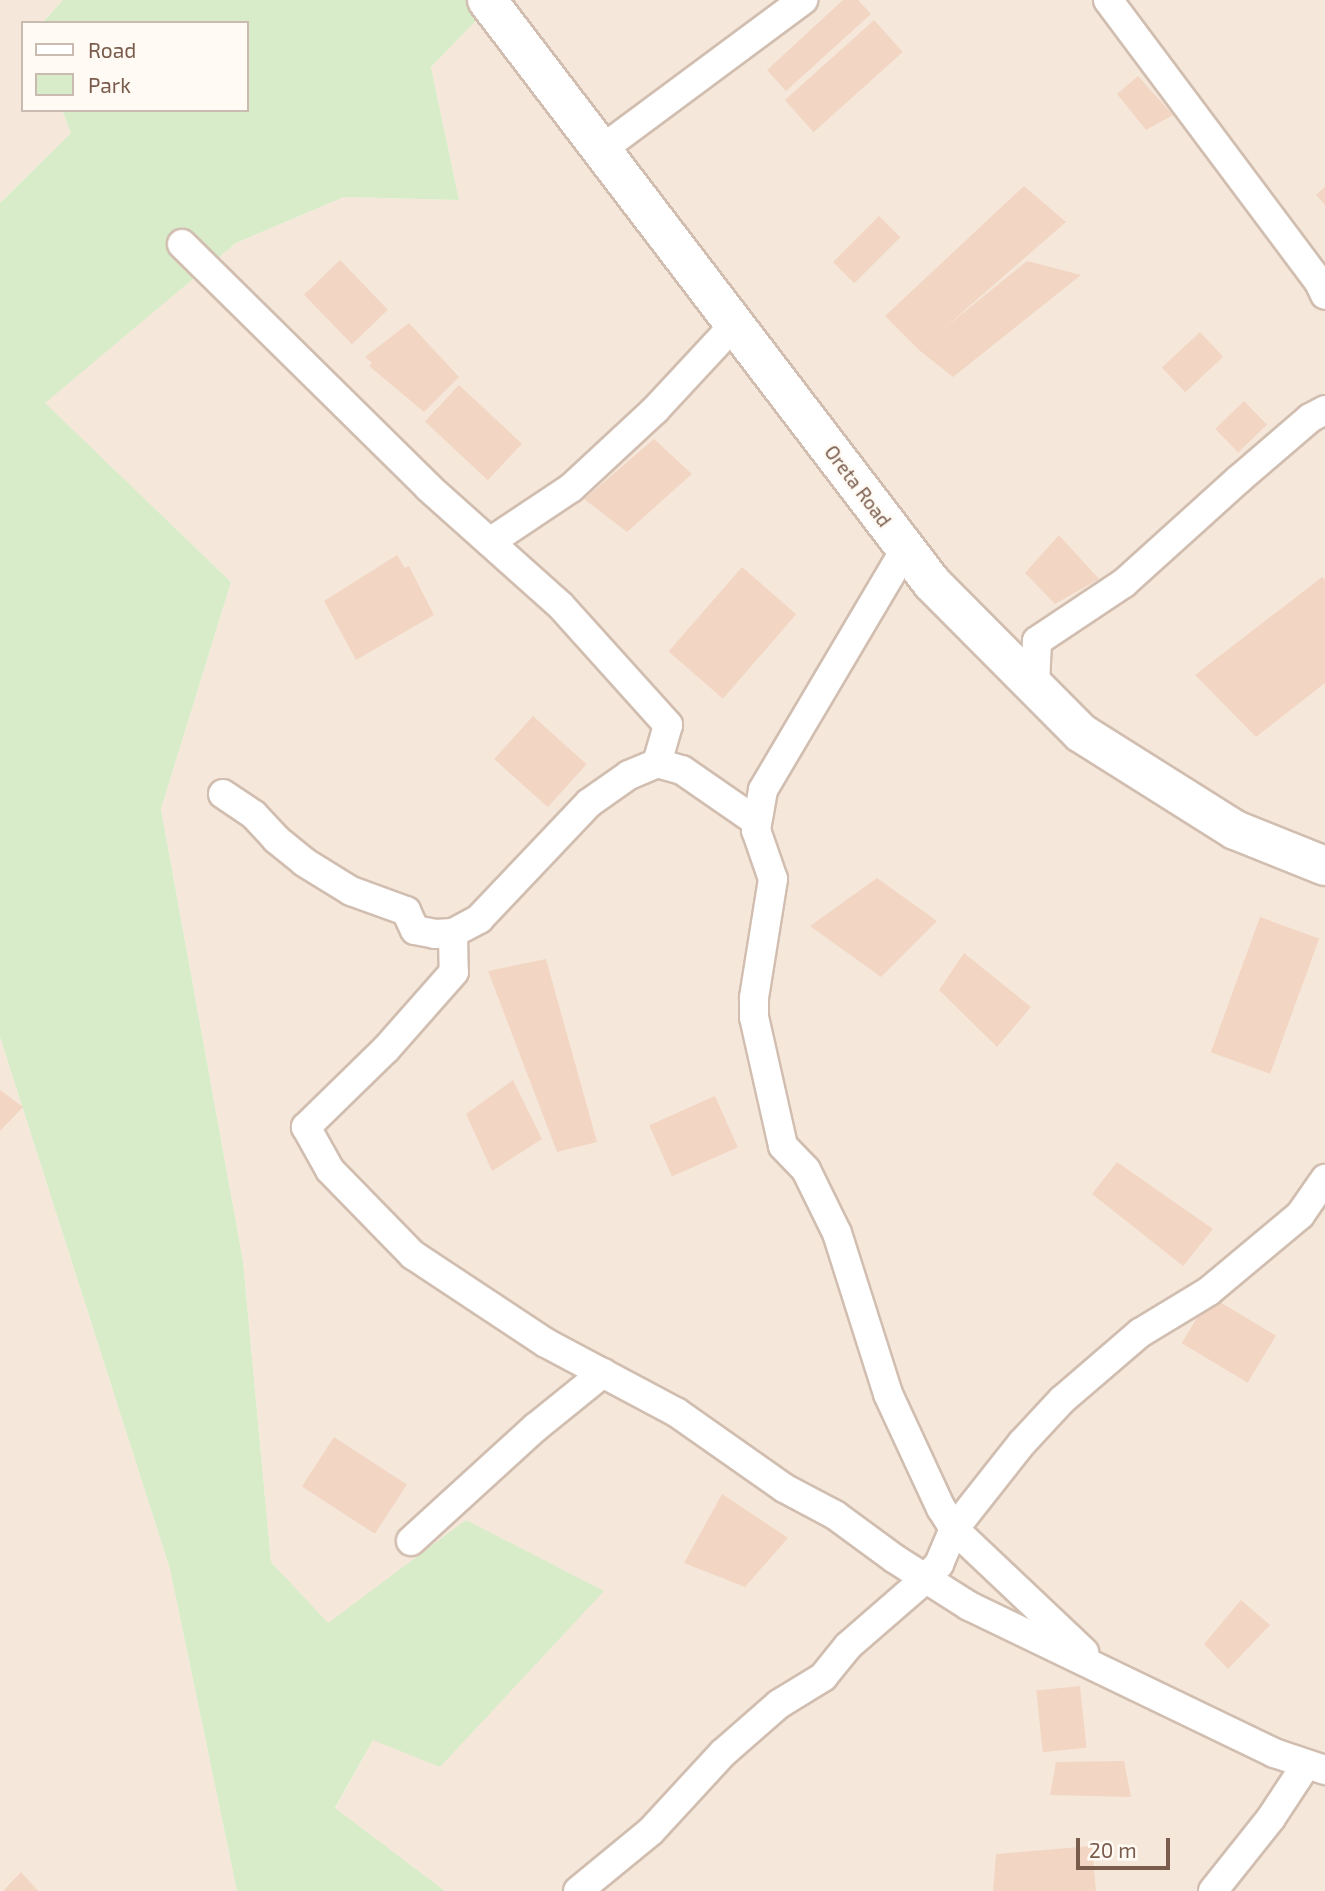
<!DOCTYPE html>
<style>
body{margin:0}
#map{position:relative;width:1325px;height:1891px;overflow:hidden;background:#fdf6ec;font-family:"Exo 2",sans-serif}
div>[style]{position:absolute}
.residential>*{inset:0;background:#f5e8da}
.green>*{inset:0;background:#d8ecc9}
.building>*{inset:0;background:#f3d5c3;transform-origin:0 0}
.roads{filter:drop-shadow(2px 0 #d1beb0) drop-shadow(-2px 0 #d1beb0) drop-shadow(0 2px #d1beb0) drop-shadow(0 -2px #d1beb0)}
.street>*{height:28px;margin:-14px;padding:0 14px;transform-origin:14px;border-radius:14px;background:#fff}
.secondary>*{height:38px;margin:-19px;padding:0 19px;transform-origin:19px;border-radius:19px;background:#fff}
span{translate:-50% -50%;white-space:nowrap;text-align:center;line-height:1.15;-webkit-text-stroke:5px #fffaf3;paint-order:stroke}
.street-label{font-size:19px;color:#7a5c4d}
.legend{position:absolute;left:21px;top:21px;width:228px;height:91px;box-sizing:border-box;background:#fffaf3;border:2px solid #cabbb1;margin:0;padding:9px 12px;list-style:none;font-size:21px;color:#7a5c4d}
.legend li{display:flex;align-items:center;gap:14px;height:35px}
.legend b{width:35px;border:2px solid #cabbb1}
.scale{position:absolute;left:1076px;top:1838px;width:94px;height:32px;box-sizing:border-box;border:4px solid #7a5c4d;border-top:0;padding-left:9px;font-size:21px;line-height:24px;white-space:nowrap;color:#7a5c4d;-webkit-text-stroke:5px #fffaf3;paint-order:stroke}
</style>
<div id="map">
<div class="residential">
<div style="clip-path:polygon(0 0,63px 0,42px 23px,23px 23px,23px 110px,62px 110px,71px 133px,0 203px)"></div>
<div style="clip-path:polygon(496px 0,1325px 0,1325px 1891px,445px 1891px,335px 1809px,373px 1740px,466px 1521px,328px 1624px,271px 1562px,243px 1261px,161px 809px,231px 582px,44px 403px,236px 243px,344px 197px,459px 200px,431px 67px)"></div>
<div style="clip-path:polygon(0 1037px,170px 1569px,237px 1891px,0 1891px)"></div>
</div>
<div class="green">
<div style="clip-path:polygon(63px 0,496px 0,431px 67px,459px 200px,344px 197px,236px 243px,45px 403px,231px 582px,161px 809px,243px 1261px,271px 1562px,328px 1623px,466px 1520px,604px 1591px,440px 1767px,373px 1740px,335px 1808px,445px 1891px,237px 1891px,170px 1569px,0 1037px,0 203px,71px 133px,62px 110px,247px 110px,247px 23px,42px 23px)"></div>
</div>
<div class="building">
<div style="clip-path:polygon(843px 0,858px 0,871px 14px,786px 91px,767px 70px)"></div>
<div style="left:874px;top:20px;width:43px;height:120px;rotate:48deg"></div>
<div style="clip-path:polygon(1138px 76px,1173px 115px,1146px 130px,1117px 94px)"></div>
<div style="clip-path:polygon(1024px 186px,1066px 222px,942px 330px,1027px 261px,1081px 275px,953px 377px,919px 350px,885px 316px)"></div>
<div style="clip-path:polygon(1325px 187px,1325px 205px,1316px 195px)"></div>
<div style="left:879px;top:216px;width:30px;height:65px;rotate:45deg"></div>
<div style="left:340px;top:260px;width:69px;height:50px;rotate:46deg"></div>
<div style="clip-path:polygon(409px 323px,459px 377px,424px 412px,369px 366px,372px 363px,365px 357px)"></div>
<div style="left:1200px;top:332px;width:34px;height:52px;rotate:47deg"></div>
<div style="left:459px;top:385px;width:86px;height:50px;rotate:43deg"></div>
<div style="left:1244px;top:401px;width:33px;height:40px;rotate:46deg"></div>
<div style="clip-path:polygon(654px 439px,692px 474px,627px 532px,584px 499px)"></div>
<div style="clip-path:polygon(1059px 535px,1099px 579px,1055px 604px,1025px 573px)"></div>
<div style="clip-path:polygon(397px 555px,405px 568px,409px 566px,434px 615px,356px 660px,324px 601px)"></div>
<div style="left:742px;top:567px;width:72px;height:112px;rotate:41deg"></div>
<div style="clip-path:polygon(1322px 577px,1325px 580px,1325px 683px,1256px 737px,1195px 675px)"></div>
<div style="left:533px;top:716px;width:72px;height:58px;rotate:42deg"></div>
<div style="clip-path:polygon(877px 878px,937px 921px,881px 977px,810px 926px)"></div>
<div style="left:1260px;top:917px;width:63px;height:144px;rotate:20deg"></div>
<div style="clip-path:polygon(964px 953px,1031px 1007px,997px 1047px,939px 990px)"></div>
<div style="clip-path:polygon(546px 959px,597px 1142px,557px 1152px,488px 971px)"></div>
<div style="clip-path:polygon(513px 1080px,542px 1139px,492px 1171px,466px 1114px)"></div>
<div style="clip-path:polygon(0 1090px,23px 1107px,0 1131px)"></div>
<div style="left:715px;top:1096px;width:56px;height:72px;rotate:66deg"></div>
<div style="clip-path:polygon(1117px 1162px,1213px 1229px,1183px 1266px,1092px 1194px)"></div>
<div style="left:1210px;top:1296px;width:77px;height:55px;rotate:31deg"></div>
<div style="left:334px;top:1437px;width:87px;height:59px;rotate:33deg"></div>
<div style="clip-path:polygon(722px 1494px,788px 1538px,745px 1587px,684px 1563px)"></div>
<div style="clip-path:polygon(1241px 1600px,1270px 1625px,1228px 1669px,1204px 1644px)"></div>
<div style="left:1080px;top:1686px;width:62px;height:44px;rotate:84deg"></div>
<div style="clip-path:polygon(1124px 1761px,1131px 1797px,1050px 1795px,1056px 1762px)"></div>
<div style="clip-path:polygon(1092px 1846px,1096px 1891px,993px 1891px,996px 1854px)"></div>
<div style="clip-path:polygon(21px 1872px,38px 1891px,3px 1891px)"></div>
</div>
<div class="roads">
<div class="street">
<div style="left:1108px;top:0;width:352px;rotate:53.2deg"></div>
<div style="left:1319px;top:282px;width:14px;rotate:65deg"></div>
<div style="left:601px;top:150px;width:252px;rotate:-36.6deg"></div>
<div style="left:182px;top:244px;width:346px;rotate:44.6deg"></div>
<div style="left:428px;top:487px;width:178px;rotate:41.8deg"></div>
<div style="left:561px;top:606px;width:160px;rotate:48deg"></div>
<div style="left:668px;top:725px;width:40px;rotate:106deg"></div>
<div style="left:490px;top:542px;width:97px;rotate:-33.7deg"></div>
<div style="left:571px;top:488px;width:115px;rotate:-42.9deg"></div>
<div style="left:655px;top:410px;width:117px;rotate:-47.1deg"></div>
<div style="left:906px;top:548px;width:281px;rotate:120.6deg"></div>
<div style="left:763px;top:790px;width:41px;rotate:99.9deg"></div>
<div style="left:756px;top:830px;width:52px;rotate:70.9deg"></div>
<div style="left:773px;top:879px;width:121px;rotate:99.1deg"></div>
<div style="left:754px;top:998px;width:19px;rotate:90deg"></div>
<div style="left:754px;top:1017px;width:132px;rotate:77.3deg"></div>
<div style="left:783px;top:1146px;width:33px;rotate:46deg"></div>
<div style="left:806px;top:1170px;width:70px;rotate:63.8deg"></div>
<div style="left:837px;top:1233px;width:169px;rotate:72.4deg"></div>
<div style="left:888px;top:1394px;width:126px;rotate:65.1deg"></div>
<div style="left:941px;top:1508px;width:25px;rotate:58deg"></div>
<div style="left:954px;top:1529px;width:179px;rotate:43.4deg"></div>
<div style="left:1035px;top:686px;width:45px;rotate:-87.5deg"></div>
<div style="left:1037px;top:641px;width:105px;rotate:-33.7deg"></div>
<div style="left:1124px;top:583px;width:154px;rotate:-42.1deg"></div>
<div style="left:1238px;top:480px;width:95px;rotate:-40.7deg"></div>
<div style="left:1310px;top:418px;width:17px;rotate:-28deg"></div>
<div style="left:223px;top:794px;width:37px;rotate:34deg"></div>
<div style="left:254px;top:815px;width:33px;rotate:47deg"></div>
<div style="left:276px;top:839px;width:36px;rotate:39deg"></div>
<div style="left:304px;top:862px;width:55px;rotate:31.7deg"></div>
<div style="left:351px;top:891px;width:59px;rotate:20deg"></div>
<div style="left:406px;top:911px;width:21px;rotate:65deg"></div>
<div style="left:415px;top:930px;width:20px;rotate:11deg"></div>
<div style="left:435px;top:934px;width:18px;rotate:-3deg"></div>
<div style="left:453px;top:933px;width:30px;rotate:-28deg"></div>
<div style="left:479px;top:919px;width:160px;rotate:-46.5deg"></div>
<div style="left:589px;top:803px;width:49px;rotate:-35deg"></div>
<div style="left:629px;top:775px;width:30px;rotate:-23deg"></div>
<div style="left:657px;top:763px;width:26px;rotate:16deg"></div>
<div style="left:682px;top:770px;width:91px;rotate:34.7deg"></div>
<div style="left:453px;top:933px;width:39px;rotate:89deg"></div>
<div style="left:454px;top:972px;width:103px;rotate:131.4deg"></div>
<div style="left:386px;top:1049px;width:112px;rotate:135.7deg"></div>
<div style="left:306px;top:1127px;width:49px;rotate:60.8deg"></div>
<div style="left:330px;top:1170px;width:119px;rotate:45.7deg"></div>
<div style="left:413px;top:1255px;width:159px;rotate:33.5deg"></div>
<div style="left:546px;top:1343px;width:147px;rotate:28deg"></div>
<div style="left:676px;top:1412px;width:132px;rotate:35.1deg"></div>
<div style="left:784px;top:1488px;width:58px;rotate:27.9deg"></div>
<div style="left:835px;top:1515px;width:74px;rotate:36.3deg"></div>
<div style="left:895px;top:1559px;width:88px;rotate:32.4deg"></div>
<div style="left:969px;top:1606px;width:339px;rotate:25.7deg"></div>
<div style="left:1274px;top:1753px;width:54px;rotate:18.4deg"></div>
<div style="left:411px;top:1541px;width:169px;rotate:-42.4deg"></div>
<div style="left:536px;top:1427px;width:86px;rotate:-38.9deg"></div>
<div style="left:578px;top:1891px;width:94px;rotate:-39.4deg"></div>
<div style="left:651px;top:1831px;width:106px;rotate:-47.3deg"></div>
<div style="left:723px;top:1753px;width:74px;rotate:-41.2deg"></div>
<div style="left:779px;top:1704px;width:52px;rotate:-31.5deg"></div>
<div style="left:823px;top:1677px;width:40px;rotate:-51deg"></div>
<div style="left:848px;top:1646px;width:102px;rotate:-41deg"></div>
<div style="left:925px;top:1579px;width:21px;rotate:-47deg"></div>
<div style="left:939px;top:1564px;width:38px;rotate:-67deg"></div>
<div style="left:954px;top:1529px;width:110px;rotate:-51.7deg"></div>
<div style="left:1022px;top:1443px;width:59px;rotate:-47.1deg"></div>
<div style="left:1062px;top:1400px;width:103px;rotate:-40.7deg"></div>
<div style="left:1140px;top:1333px;width:81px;rotate:-31.3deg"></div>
<div style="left:1209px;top:1291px;width:119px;rotate:-39.9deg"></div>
<div style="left:1300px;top:1215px;width:44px;rotate:-55.2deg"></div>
<div style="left:1213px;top:1891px;width:93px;rotate:-51.5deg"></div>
<div style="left:1271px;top:1818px;width:64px;rotate:-56.6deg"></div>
</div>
<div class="secondary">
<div style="left:487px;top:0;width:733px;rotate:52.65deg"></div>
<div style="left:932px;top:583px;width:211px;rotate:45.2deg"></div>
<div style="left:1081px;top:733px;width:182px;rotate:32.2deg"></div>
<div style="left:1235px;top:830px;width:97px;rotate:21.8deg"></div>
</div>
</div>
<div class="street-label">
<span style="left:858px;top:486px;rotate:53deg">Oreta Road</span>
</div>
<ul class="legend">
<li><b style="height:9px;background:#fff"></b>Road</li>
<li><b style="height:19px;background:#d8ecc9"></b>Park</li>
</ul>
<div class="scale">20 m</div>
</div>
